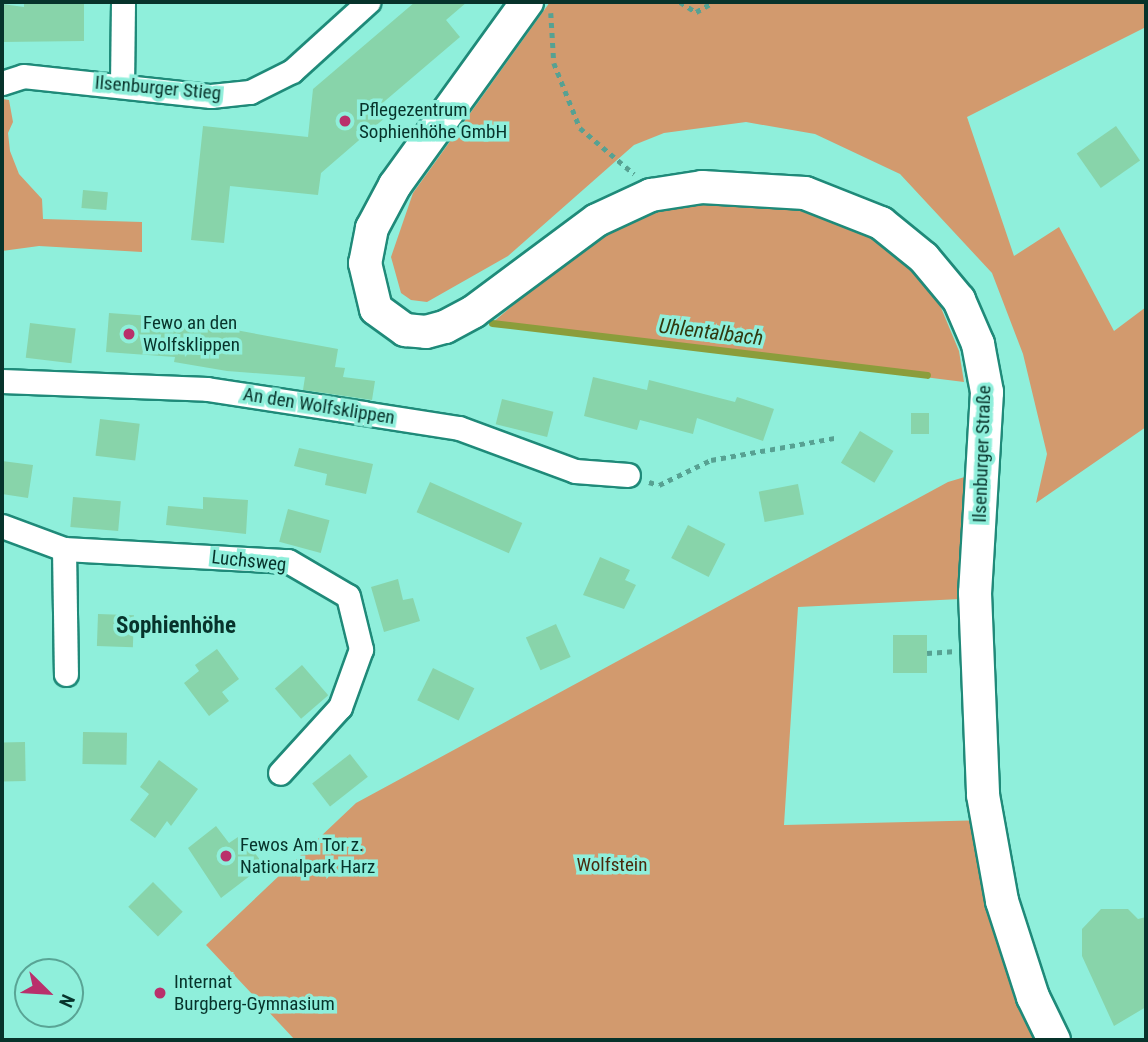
<!DOCTYPE html>
<meta charset="utf-8">
<style>
body{margin:0}
#map{position:relative;width:1148px;height:1042px;overflow:hidden;background:#8fefdb;font-family:"Roboto Condensed",sans-serif}
div>[style]{position:absolute}
.green>*{inset:0;background:#d29a6e}
.stream>*{height:7px;margin:-3.5px;padding:0 3.5px;transform-origin:3.5px;border-radius:3.5px;background:#8b9d3b}
.building>*{inset:0;background:#88d4aa;transform-origin:0 0}
.path>*{height:4.5px;margin-top:-2.25px;transform-origin:0;background:repeating-linear-gradient(90deg,#57a192 0 5px,transparent 0 10px)}
.roads{filter:drop-shadow(2px 0 #1f8a79) drop-shadow(-2px 0 #1f8a79) drop-shadow(0 2px #1f8a79) drop-shadow(0 -2px #1f8a79)}
.minor>*{height:23px;margin:-11.5px;padding:0 11.5px;transform-origin:11.5px;border-radius:11.5px;background:#fff}
.secondary>*{height:32px;margin:-16px;padding:0 16px;transform-origin:16px;border-radius:16px;background:#fff}
.dots>*{width:19px;height:19px;translate:-50% -50%;box-sizing:border-box;border:4px solid #8fefdb;border-radius:50%}
span{translate:-50% -50%;white-space:nowrap;text-align:center;line-height:1.15;-webkit-text-stroke:7px #8fefdb;paint-order:stroke}
.street-label{font-size:19px;color:#07332b}
.poi-label{font-size:19px;color:#07332b}
.left{translate:0 -50%;text-align:left}
.park-label{font-size:19px;color:#49290d}
.water-label{font-size:21px;color:#313910;font-style:italic}
.quarter-label{font-size:23px;color:#07332b;font-weight:700}
.frame{position:absolute;inset:0;border:4px solid #07332b;pointer-events:none}
.north{position:absolute;left:14px;top:958px;width:70px;height:70px;box-sizing:border-box;background:#8fefdb;border:2px solid #59a495;border-radius:50%;rotate:114deg;font-size:19px;font-weight:700;line-height:28px;text-align:center;color:#07332b}
.north::after{content:'';display:block;margin:auto;width:24px;height:32px;background:#b9306b;clip-path:polygon(50% 0,100% 100%,50% 72%,0 100%)}
</style>
<div id="map">
<div class="green">
<div style="clip-path:polygon(550px 2px,1146px 2px,1146px 27px,967px 117px,1014px 256px,1059px 227px,1114px 331px,1146px 307px,1146px 427px,1036px 503px,1047px 454px,1023px 354px,992px 273px,900px 174px,815px 134px,746px 122px,664px 133px,634px 145px,508px 256px,427px 302px,411px 300px,401px 293px,391px 257px,413px 193px)"></div>
<div style="clip-path:polygon(2px 99px,9px 100px,13px 122px,8px 133px,10px 151px,19px 174px,42px 199px,43px 219px,142px 222px,142px 252px,39px 246px,2px 251px)"></div>
<div style="clip-path:polygon(695px 200px,774px 202px,853px 221px,932px 286px,959px 351px,964px 382px,492px 323px,610px 223px)"></div>
<div style="clip-path:polygon(968px 476px,960px 599px,798px 607px,784px 825px,990px 820px,1050px 1040px,295px 1040px,206px 945px,356px 803px,948px 482px)"></div>
</div>
<div class="stream">
<div style="left:492px;top:323px;width:438px;rotate:6.8deg"></div>
</div>
<div class="building">
<div style="clip-path:polygon(24px 2px,84px 2px,84px 41px,2px 42px,2px 4px,24px 7px)"></div>
<div style="clip-path:polygon(415px 2px,467px 2px,446px 20px,460px 37px,379px 106px,387px 116px,321px 173px,318px 195px,230px 186px,224px 243px,191px 240px,203px 126px,308px 137px,313px 89px)"></div>
<div style="left:1116px;top:126px;width:42px;height:48px;rotate:55deg"></div>
<div style="left:83px;top:190px;width:25px;height:18px;rotate:5deg"></div>
<div style="clip-path:polygon(109px 313px,165px 317px,338px 349px,335px 367px,345px 368px,343px 377px,375px 381px,372px 400px,303px 390px,305px 377px,227px 371px,174px 362px,175px 357px,106px 352px)"></div>
<div style="left:30px;top:323px;width:46px;height:35px;rotate:7deg"></div>
<div style="clip-path:polygon(593px 377px,647px 390px,649px 380px,735px 402px,737px 397px,774px 409px,763px 441px,697px 418px,693px 434px,640px 420px,637px 430px,584px 416px)"></div>
<div style="left:502px;top:399px;width:53px;height:26px;rotate:14deg"></div>
<div style="left:911px;top:413px;width:18px;height:21px"></div>
<div style="left:100px;top:419px;width:40px;height:37px;rotate:7deg"></div>
<div style="left:860px;top:431px;width:39px;height:37px;rotate:31deg"></div>
<div style="clip-path:polygon(299px 448px,373px 464px,366px 494px,325px 485px,327px 474px,294px 466px)"></div>
<div style="clip-path:polygon(2px 461px,33px 465px,28px 498px,2px 494px)"></div>
<div style="left:430px;top:482px;width:101px;height:33px;rotate:24deg"></div>
<div style="left:798px;top:484px;width:31px;height:40px;rotate:79deg"></div>
<div style="left:73px;top:497px;width:48px;height:30px;rotate:5deg"></div>
<div style="clip-path:polygon(203px 497px,248px 500px,246px 534px,166px 525px,168px 506px,203px 509px)"></div>
<div style="left:288px;top:509px;width:43px;height:34px;rotate:15deg"></div>
<div style="left:688px;top:525px;width:42px;height:37px;rotate:27deg"></div>
<div style="clip-path:polygon(600px 557px,630px 570px,625px 580px,636px 585px,624px 609px,583px 595px)"></div>
<div style="clip-path:polygon(398px 579px,403px 600px,413px 598px,420px 621px,384px 632px,371px 587px)"></div>
<div style="left:98px;top:614px;width:36px;height:32px;rotate:2deg"></div>
<div style="left:556px;top:624px;width:36px;height:33px;rotate:66deg"></div>
<div style="left:893px;top:635px;width:34px;height:38px"></div>
<div style="clip-path:polygon(217px 649px,239px 679px,222px 692px,229px 701px,209px 716px,184px 683px,199px 671px,195px 665px)"></div>
<div style="left:302px;top:665px;width:40px;height:36px;rotate:49deg"></div>
<div style="left:433px;top:668px;width:46px;height:36px;rotate:26deg"></div>
<div style="left:83px;top:732px;width:44px;height:32px;rotate:1deg"></div>
<div style="left:25px;top:742px;width:39px;height:23px;rotate:89deg"></div>
<div style="left:350px;top:754px;width:29px;height:48px;rotate:52deg"></div>
<div style="clip-path:polygon(159px 760px,198px 789px,171px 826px,167px 821px,155px 838px,130px 820px,149px 794px,140px 787px)"></div>
<div style="clip-path:polygon(216px 826px,229px 843px,241px 835px,264px 865px,221px 898px,188px 848px)"></div>
<div style="left:153px;top:882px;width:42px;height:35px;rotate:45deg"></div>
<div style="clip-path:polygon(1101px 909px,1128px 909px,1138px 919px,1146px 917px,1146px 1007px,1114px 1026px,1082px 956px,1082px 929px)"></div>
</div>
<div class="path">
<div style="left:680px;top:2px;width:19px;rotate:32deg"></div>
<div style="left:696px;top:12px;width:20px;rotate:-30deg"></div>
<div style="left:551px;top:13px;width:50px;rotate:86.6deg"></div>
<div style="left:554px;top:63px;width:70px;rotate:68.2deg"></div>
<div style="left:580px;top:128px;width:71px;rotate:40.4deg"></div>
<div style="left:649px;top:482px;width:10px;rotate:17deg"></div>
<div style="left:659px;top:485px;width:58px;rotate:-25.7deg"></div>
<div style="left:711px;top:460px;width:126px;rotate:-10.1deg"></div>
<div style="left:927px;top:653px;width:26px;rotate:-4deg"></div>
</div>
<div class="roads">
<div class="minor">
<div style="left:2px;top:83px;width:22px;rotate:-18deg"></div>
<div style="left:23px;top:76px;width:189px;rotate:6.1deg"></div>
<div style="left:211px;top:96px;width:39px;rotate:-6deg"></div>
<div style="left:250px;top:92px;width:47px;rotate:-26.6deg"></div>
<div style="left:292px;top:71px;width:103px;rotate:-42.2deg"></div>
<div style="left:122px;top:85px;width:83px;rotate:-89.3deg"></div>
<div style="left:2px;top:381px;width:205px;rotate:2.2deg"></div>
<div style="left:207px;top:389px;width:158px;rotate:8.7deg"></div>
<div style="left:363px;top:413px;width:97px;rotate:8.9deg"></div>
<div style="left:459px;top:428px;width:124px;rotate:20.3deg"></div>
<div style="left:575px;top:471px;width:53px;rotate:4.3deg"></div>
<div style="left:2px;top:526px;width:66px;rotate:20.4deg"></div>
<div style="left:64px;top:549px;width:224px;rotate:3.1deg"></div>
<div style="left:288px;top:561px;width:69px;rotate:30.3deg"></div>
<div style="left:348px;top:596px;width:55px;rotate:76.2deg"></div>
<div style="left:361px;top:649px;width:62px;rotate:109.9deg"></div>
<div style="left:340px;top:707px;width:89px;rotate:132.3deg"></div>
<div style="left:64px;top:549px;width:125px;rotate:89.1deg"></div>
</div>
<div class="secondary">
<div style="left:527px;top:2px;width:226px;rotate:125.8deg"></div>
<div style="left:395px;top:185px;width:49px;rotate:118.1deg"></div>
<div style="left:372px;top:228px;width:36px;rotate:101deg"></div>
<div style="left:365px;top:263px;width:47px;rotate:76.6deg"></div>
<div style="left:376px;top:309px;width:36px;rotate:36deg"></div>
<div style="left:405px;top:330px;width:21px;rotate:5deg"></div>
<div style="left:426px;top:332px;width:20px;rotate:-15deg"></div>
<div style="left:445px;top:327px;width:32px;rotate:-28deg"></div>
<div style="left:473px;top:312px;width:154px;rotate:-36.6deg"></div>
<div style="left:597px;top:220px;width:60px;rotate:-24.8deg"></div>
<div style="left:651px;top:195px;width:52px;rotate:-8.9deg"></div>
<div style="left:702px;top:187px;width:103px;rotate:3.3deg"></div>
<div style="left:805px;top:193px;width:82px;rotate:21.5deg"></div>
<div style="left:881px;top:223px;width:55px;rotate:39.1deg"></div>
<div style="left:924px;top:258px;width:55px;rotate:50.2deg"></div>
<div style="left:959px;top:300px;width:48px;rotate:66.6deg"></div>
<div style="left:978px;top:344px;width:49px;rotate:79.4deg"></div>
<div style="left:987px;top:392px;width:201px;rotate:93.4deg"></div>
<div style="left:975px;top:593px;width:202px;rotate:87.7deg"></div>
<div style="left:983px;top:795px;width:108px;rotate:79.8deg"></div>
<div style="left:1002px;top:901px;width:101px;rotate:72.1deg"></div>
<div style="left:1033px;top:997px;width:48px;rotate:64deg"></div>
</div>
</div>
<div class="dots">
<div style="left:345px;top:121px;background:#b9306b"></div>
<div style="left:129px;top:334px;background:#b9306b"></div>
<div style="left:226px;top:856px;background:#b9306b"></div>
<div style="left:160px;top:993px;background:#b9306b"></div>
</div>
<div class="street-label">
<span style="left:158px;top:88px;rotate:5deg">Ilsenburger Stieg</span>
<span style="left:319px;top:406px;rotate:9deg">An den Wolfsklippen</span>
<span style="left:982px;top:454px;rotate:-88deg">Ilsenburger Straße</span>
<span style="left:249px;top:561px;rotate:6deg">Luchsweg</span>
</div>
<div class="poi-label">
<span class="left" style="left:359px;top:121px">Pflegezentrum<br>Sophienhöhe GmbH</span>
<span class="left" style="left:143px;top:334px">Fewo an den<br>Wolfsklippen</span>
<span class="left" style="left:240px;top:856px">Fewos Am Tor z.<br>Nationalpark Harz</span>
<span class="left" style="left:174px;top:993px">Internat<br>Burgberg-Gymnasium</span>
</div>
<div class="park-label">
<span style="left:612px;top:865px">Wolfstein</span>
</div>
<div class="water-label">
<span style="left:711px;top:332px;rotate:7deg">Uhlentalbach</span>
</div>
<div class="quarter-label">
<span style="left:176px;top:626px">Sophienhöhe</span>
</div>
<div class="frame"></div>
<div class="north">N</div>
</div>
